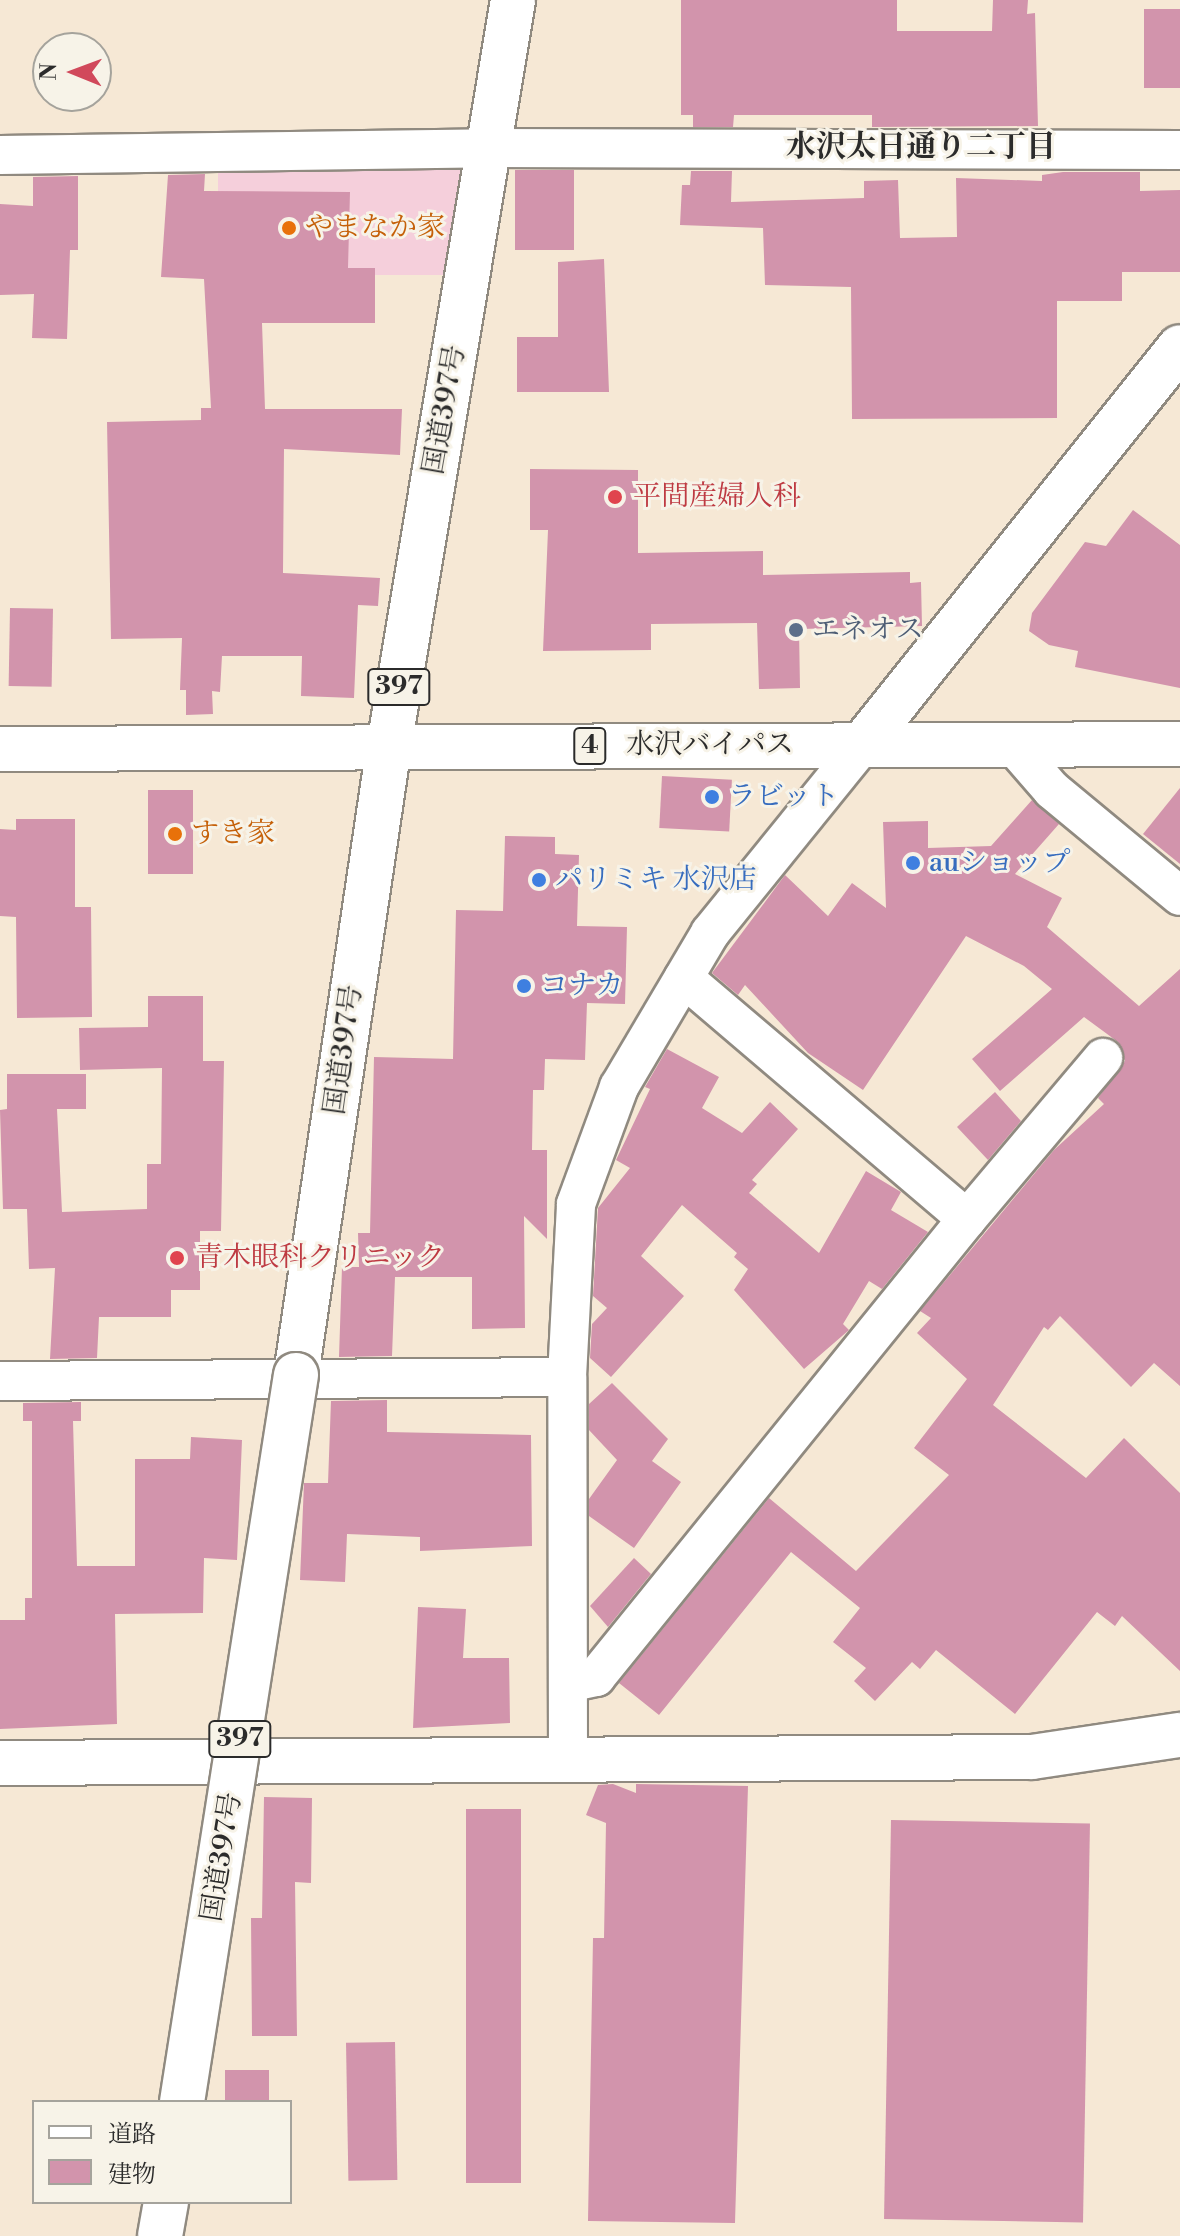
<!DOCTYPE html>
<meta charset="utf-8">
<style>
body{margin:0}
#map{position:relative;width:1180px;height:2236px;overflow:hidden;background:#f6e8d5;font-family:"Libre Bodoni","Noto Serif JP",serif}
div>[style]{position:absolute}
.built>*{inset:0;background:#f5cfdb;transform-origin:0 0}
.building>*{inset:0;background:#d294ac;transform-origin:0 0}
.roads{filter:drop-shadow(2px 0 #908a80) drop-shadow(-2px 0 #908a80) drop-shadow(0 2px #908a80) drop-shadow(0 -2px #908a80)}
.street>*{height:38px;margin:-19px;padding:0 19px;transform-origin:19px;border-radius:19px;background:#fff}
.secondary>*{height:44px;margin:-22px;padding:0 22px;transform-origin:22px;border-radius:22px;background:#fff}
.highway>*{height:44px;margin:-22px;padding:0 22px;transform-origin:22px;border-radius:22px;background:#fff}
.bridges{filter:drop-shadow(2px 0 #908a80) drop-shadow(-2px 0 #908a80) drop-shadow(0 2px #908a80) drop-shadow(0 -2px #908a80)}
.highway-bridge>*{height:44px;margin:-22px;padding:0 22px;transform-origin:22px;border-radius:22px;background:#fff}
.dots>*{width:22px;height:22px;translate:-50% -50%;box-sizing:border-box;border:4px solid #f7f3e8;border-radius:50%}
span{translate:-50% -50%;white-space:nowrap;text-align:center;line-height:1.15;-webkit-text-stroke:6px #f7f3e8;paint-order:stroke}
.shield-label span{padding:2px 6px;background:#f7f3e8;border:2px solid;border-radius:6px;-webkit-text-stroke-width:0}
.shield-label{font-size:26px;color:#2b2b2b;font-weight:700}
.food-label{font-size:28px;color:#c56008}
.left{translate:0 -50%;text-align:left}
.street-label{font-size:28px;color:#2b2b2b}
.health-label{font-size:28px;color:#be3a42}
.service-label{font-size:28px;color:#4e5e75}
.shop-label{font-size:28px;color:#366cbe}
.neighbourhood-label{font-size:30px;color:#2b2b2b;font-weight:700}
.legend{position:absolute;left:32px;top:2100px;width:260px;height:104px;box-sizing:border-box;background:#f7f3e8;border:2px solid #a5a39c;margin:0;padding:10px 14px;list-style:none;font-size:24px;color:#2b2b2b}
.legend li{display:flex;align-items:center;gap:16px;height:40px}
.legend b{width:40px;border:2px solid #a5a39c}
.north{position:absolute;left:32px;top:32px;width:80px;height:80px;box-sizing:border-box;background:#f7f3e8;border:2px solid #a5a39c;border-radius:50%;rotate:271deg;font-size:22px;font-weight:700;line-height:32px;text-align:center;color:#2b2b2b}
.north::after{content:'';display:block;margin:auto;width:28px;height:36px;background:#d1495b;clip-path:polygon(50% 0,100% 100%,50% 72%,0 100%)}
</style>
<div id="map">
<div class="built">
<div style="left:218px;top:161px;width:244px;height:114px"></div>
</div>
<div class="building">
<div style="clip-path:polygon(681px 0,897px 0,897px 31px,992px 31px,993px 0,1028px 0,1027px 14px,1035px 13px,1038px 126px,872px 127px,872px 115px,734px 115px,733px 127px,693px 127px,693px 115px,681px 115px)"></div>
<div style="left:1144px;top:9px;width:36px;height:79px"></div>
<div style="left:515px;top:170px;width:59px;height:80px"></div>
<div style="clip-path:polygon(691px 171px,732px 171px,731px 202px,864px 198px,864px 181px,898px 180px,900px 238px,957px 237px,956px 178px,1042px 181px,1042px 175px,1063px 172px,1140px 172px,1140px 191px,1180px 190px,1180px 272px,1122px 272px,1122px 301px,1057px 301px,1057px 418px,852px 419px,851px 287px,765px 285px,763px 228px,680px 225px,682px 185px,690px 185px)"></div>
<div style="clip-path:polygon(205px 174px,204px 191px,350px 192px,348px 268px,375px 268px,375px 323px,262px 323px,265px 409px,402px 409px,400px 455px,284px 449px,283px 573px,380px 578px,378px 606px,358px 605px,354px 698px,301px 696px,302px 656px,222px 656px,220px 692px,212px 691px,213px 714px,186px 715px,186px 690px,180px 690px,182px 638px,111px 639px,107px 422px,201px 420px,201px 408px,211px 408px,204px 279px,161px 277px,168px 175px)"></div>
<div style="clip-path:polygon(78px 176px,78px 250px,70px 250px,67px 339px,32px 338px,34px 294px,0 295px,0 204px,33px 206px,33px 177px)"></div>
<div style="clip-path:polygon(604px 259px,609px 392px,517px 392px,517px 337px,558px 337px,558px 262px)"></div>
<div style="clip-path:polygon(530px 469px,638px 470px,638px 553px,763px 551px,763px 575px,910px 572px,910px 583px,921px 582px,922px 626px,799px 629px,800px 688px,759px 689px,757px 623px,651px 624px,651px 650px,543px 651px,548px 530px,530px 530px)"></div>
<div style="clip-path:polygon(1133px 510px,1180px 545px,1180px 688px,1075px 667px,1078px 651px,1049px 645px,1029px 631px,1032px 613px,1085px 542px,1106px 546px)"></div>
<div style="left:10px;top:608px;width:43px;height:78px;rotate:1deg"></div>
<div style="left:662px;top:776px;width:70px;height:52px;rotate:3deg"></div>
<div style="clip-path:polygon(1180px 788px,1180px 864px,1143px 834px)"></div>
<div style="left:148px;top:790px;width:45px;height:84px"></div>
<div style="clip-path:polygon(1032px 800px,1059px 824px,1015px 874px,1062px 898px,1047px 927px,1139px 1006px,1180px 969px,1180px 1386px,1154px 1363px,1131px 1387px,1060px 1316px,1048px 1330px,1044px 1327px,993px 1405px,1086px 1478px,1124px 1438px,1180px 1493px,1180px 1671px,1122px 1616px,1115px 1626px,1097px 1612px,1015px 1714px,936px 1650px,920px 1669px,912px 1662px,875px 1701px,854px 1681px,866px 1668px,833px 1642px,860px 1608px,791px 1552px,659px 1715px,619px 1683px,769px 1498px,856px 1571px,949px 1475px,914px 1448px,967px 1379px,917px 1333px,931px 1318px,920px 1311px,1054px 1150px,1104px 1104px,1098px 1098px,1125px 1061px,1118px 1042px,1084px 1017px,1000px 1091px,972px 1059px,1052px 989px,1024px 966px,966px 936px,863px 1090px,808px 1053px,745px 985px,738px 995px,712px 973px,785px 875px,828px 916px,852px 883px,886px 908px,883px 822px,928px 821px,928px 848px,991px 846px)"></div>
<div style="clip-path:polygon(16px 819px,75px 819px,75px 907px,91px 907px,92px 1017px,17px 1018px,16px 917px,0 916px,0 829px,16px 830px)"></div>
<div style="clip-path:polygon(505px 836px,555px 837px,555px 854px,579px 855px,577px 926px,627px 927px,625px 1004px,587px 1003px,585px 1060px,545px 1059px,544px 1090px,533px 1090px,532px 1150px,547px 1150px,547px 1239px,524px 1216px,525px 1328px,472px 1329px,472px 1277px,395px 1277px,392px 1356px,339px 1357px,342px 1267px,359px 1267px,358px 1233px,370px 1233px,374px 1057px,453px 1059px,456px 910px,503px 911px)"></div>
<div style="clip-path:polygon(148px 996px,203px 996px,203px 1061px,224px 1061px,221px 1231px,200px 1231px,200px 1290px,171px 1290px,171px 1317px,99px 1317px,97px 1358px,50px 1359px,55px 1268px,29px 1269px,27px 1209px,3px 1209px,0 1110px,7px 1109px,7px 1074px,86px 1074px,86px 1109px,57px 1109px,62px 1212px,147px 1209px,147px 1164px,161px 1164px,162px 1068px,80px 1070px,79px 1028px,148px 1027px)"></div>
<div style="clip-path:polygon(667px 1049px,719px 1077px,702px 1108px,742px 1133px,770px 1102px,798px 1129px,752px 1180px,757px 1184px,749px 1193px,819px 1253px,866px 1171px,901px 1192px,891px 1210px,928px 1232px,882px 1289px,869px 1281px,843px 1324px,849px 1330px,804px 1369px,734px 1290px,748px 1269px,734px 1257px,737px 1253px,682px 1205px,641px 1256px,684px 1296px,611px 1377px,590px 1358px,592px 1324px,607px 1308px,593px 1296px,598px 1208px,630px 1168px,616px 1160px,650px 1089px,645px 1087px)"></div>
<div style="clip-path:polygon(995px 1092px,1021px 1121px,988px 1160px,957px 1127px)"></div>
<div style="clip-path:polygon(612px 1383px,668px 1439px,652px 1461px,681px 1482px,634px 1548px,589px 1516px,589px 1499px,617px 1460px,589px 1430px,589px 1404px)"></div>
<div style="clip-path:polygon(387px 1400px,387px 1432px,531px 1435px,532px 1546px,420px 1551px,420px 1537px,347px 1534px,345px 1582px,300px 1580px,304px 1483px,328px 1483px,331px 1401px)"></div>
<div style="clip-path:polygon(81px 1402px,81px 1421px,73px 1421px,77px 1566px,135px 1566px,135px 1459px,190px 1459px,191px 1437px,242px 1440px,237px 1560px,204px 1558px,203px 1613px,115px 1614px,117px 1724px,0 1729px,0 1620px,25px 1620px,25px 1598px,32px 1598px,32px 1421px,23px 1421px,23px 1403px)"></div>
<div style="clip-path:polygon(634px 1558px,651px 1574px,608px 1627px,590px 1606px)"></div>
<div style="clip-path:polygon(418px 1607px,466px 1609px,463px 1658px,509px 1658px,510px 1723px,413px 1728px)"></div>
<div style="clip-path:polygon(613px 1784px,636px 1793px,636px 1784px,748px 1786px,735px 2223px,588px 2221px,593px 1938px,604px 1938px,606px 1823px,586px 1815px,598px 1785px)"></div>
<div style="clip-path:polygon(264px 1797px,312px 1798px,311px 1883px,295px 1882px,297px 2036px,252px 2036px,251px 1918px,262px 1918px)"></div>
<div style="left:521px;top:1809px;width:374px;height:55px;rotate:90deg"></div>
<div style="left:891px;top:1820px;width:199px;height:399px;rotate:1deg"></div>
<div style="left:395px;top:2042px;width:138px;height:49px;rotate:89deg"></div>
<div style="left:269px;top:2070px;width:32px;height:44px;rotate:90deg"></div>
</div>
<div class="roads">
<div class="street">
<div style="left:0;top:155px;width:490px;rotate:-0.8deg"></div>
<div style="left:490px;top:148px;width:690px;rotate:0.17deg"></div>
<div style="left:1013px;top:745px;width:60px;rotate:49.1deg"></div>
<div style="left:1052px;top:790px;width:166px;rotate:39.6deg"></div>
<div style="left:967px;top:1219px;width:211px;rotate:-49.8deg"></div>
<div style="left:0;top:1381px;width:567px;rotate:-0.4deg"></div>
<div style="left:568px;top:1683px;width:29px;rotate:-12deg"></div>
<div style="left:596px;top:1677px;width:589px;rotate:-50.99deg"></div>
<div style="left:967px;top:1219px;width:372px;rotate:-139.6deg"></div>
<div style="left:568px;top:1759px;width:382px;rotate:-90.1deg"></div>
<div style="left:567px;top:1377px;width:173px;rotate:-87deg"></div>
<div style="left:576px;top:1204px;width:125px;rotate:-69.8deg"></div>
<div style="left:619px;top:1087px;width:179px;rotate:-59.4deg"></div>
<div style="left:710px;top:933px;width:242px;rotate:-51deg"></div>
</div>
<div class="secondary">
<div style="left:862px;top:745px;width:509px;rotate:-51.38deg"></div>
<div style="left:0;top:1763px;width:1032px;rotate:-0.33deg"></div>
<div style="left:1032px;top:1757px;width:150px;rotate:-8.5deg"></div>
</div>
<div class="highway">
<div style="left:0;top:749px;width:1180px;rotate:-0.24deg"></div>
<div style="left:296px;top:1375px;width:636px;rotate:-81.59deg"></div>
<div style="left:389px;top:746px;width:756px;rotate:-80.56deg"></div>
<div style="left:160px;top:2236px;width:35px;rotate:-80deg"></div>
</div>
</div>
<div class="bridges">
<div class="highway-bridge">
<div style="left:182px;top:2102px;width:736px;rotate:-81.09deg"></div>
</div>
</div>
<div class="dots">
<div style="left:289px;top:228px;background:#e8710a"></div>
<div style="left:615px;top:497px;background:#e0444e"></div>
<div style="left:796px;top:630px;background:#5c6f8a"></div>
<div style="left:712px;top:797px;background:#3f7fe0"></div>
<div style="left:175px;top:834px;background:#e8710a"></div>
<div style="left:913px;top:863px;background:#3f7fe0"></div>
<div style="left:539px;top:880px;background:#3f7fe0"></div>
<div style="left:524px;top:986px;background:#3f7fe0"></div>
<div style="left:177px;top:1258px;background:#e0444e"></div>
</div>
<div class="shield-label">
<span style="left:399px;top:687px">397</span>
<span style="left:590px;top:746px">4</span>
<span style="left:240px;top:1739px">397</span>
</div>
<div class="food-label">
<span class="left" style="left:305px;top:228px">やまなか家</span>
<span class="left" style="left:191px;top:834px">すき家</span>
</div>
<div class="street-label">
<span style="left:445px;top:410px;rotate:-80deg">国道397号</span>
<span style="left:710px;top:745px">水沢バイパス</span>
<span style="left:344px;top:1050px;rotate:-82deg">国道397号</span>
<span style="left:222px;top:1857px;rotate:-81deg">国道397号</span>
</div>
<div class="health-label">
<span class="left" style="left:633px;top:497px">平間産婦人科</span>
<span class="left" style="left:195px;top:1258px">青木眼科クリニック</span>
</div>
<div class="service-label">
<span class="left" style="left:812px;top:630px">エネオス</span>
</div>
<div class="shop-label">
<span class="left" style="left:728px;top:797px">ラビット</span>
<span class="left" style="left:929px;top:863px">auショップ</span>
<span class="left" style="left:555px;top:880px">パリミキ 水沢店</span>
<span class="left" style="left:540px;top:986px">コナカ</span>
</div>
<div class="neighbourhood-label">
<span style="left:921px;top:147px">水沢太日通り二丁目</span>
</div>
<ul class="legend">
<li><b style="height:10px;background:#fff"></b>道路</li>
<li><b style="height:22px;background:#d294ac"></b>建物</li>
</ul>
<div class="north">N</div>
</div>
